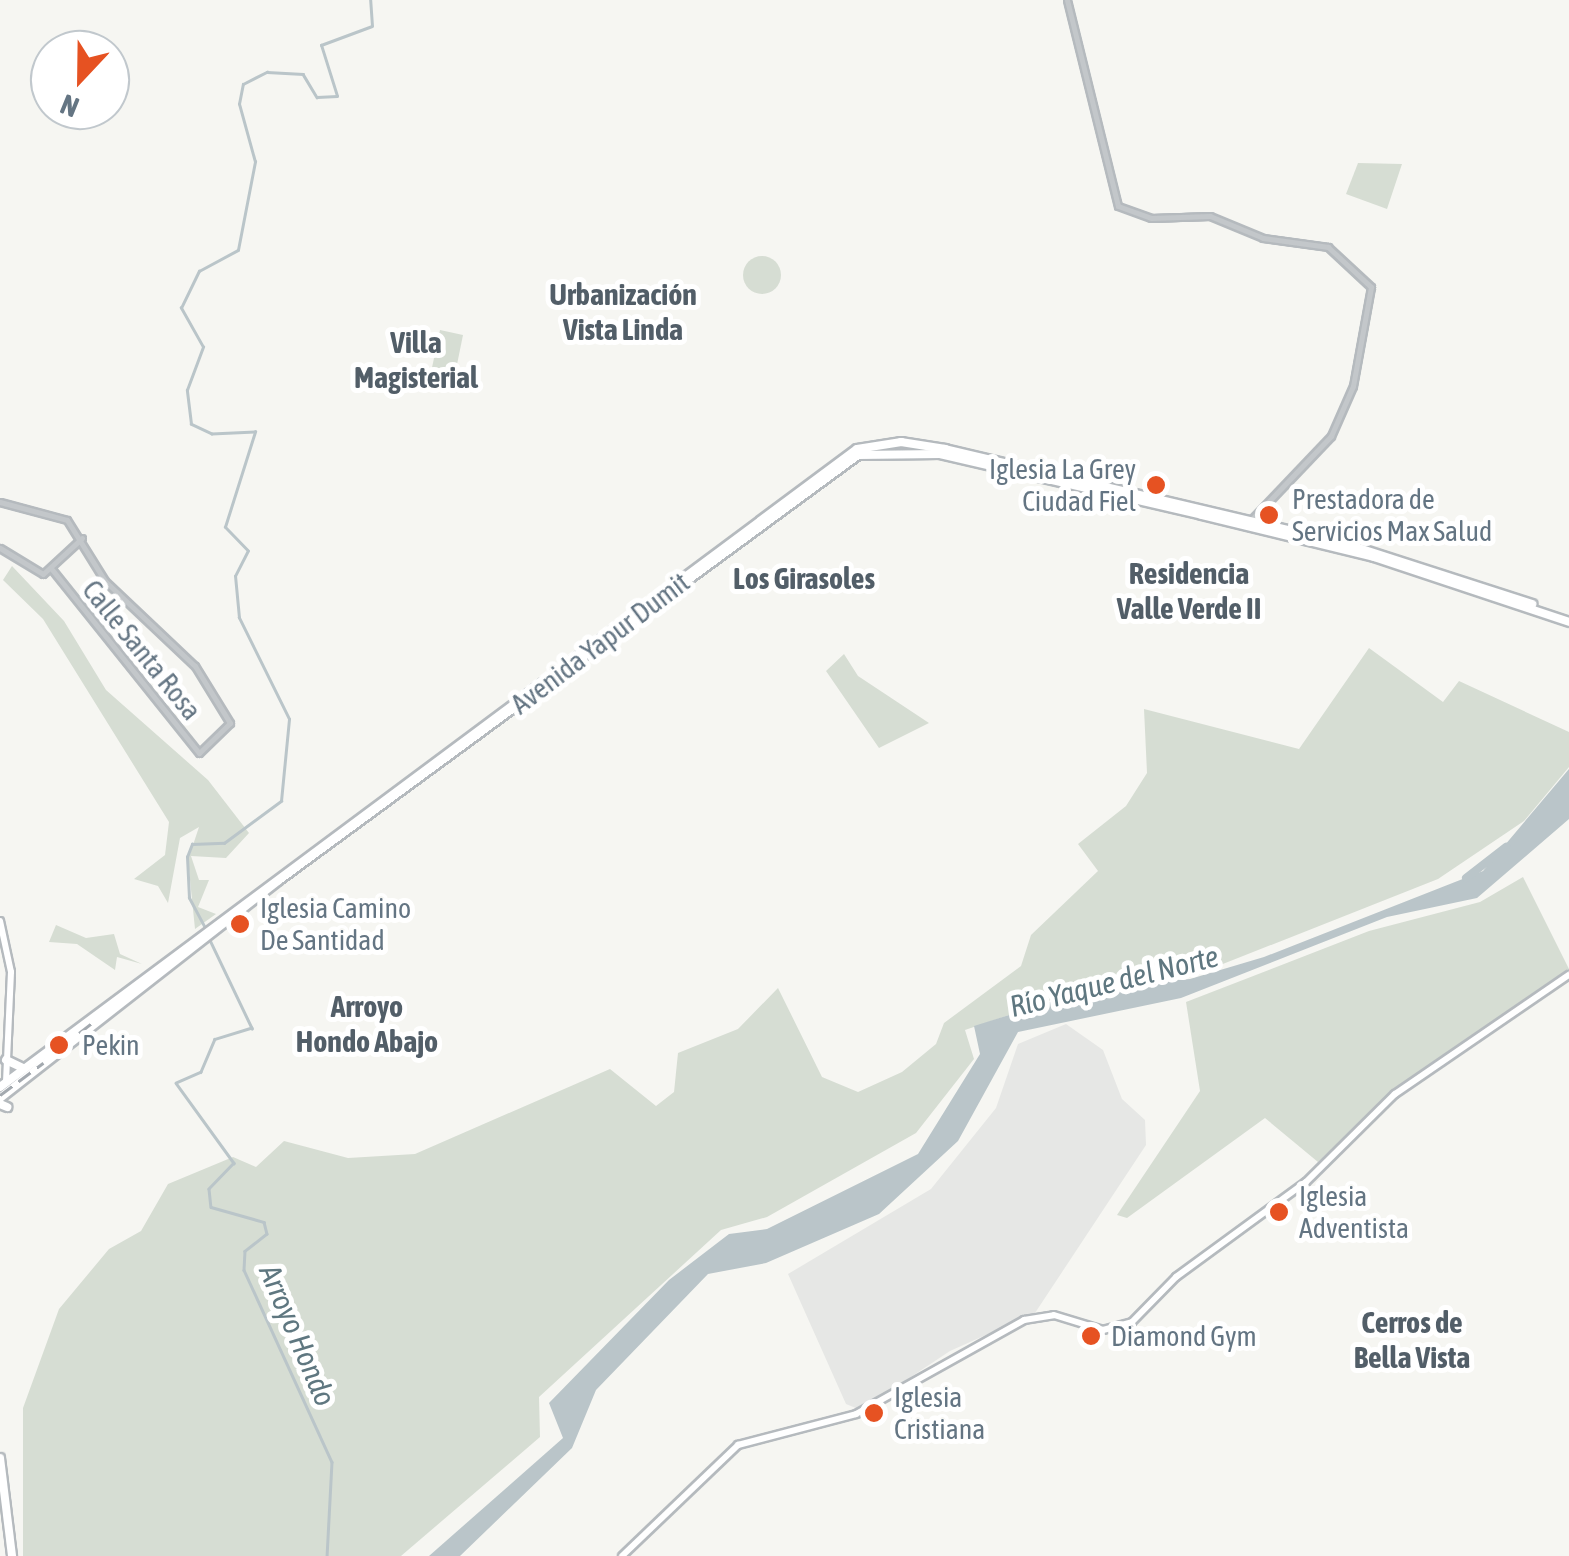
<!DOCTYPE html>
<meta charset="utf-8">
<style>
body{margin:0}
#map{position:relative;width:1569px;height:1556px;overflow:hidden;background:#f6f6f2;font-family:"Asap Condensed",sans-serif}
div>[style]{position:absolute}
.built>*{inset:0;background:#e6e7e5}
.green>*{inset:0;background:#d6ddd3}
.round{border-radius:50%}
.water>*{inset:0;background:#bac5c9}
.stream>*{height:2.5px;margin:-1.25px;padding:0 1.25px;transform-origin:1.25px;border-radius:1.25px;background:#bac5c9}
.river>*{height:8px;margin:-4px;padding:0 4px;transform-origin:4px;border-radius:4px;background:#bac5c9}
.roads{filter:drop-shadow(2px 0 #b5babe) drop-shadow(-2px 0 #b5babe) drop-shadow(0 2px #b5babe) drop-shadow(0 -2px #b5babe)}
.tertiary>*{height:5px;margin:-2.5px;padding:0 2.5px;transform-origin:2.5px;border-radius:2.5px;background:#c3c7ca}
.secondary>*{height:6px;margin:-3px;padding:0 3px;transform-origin:3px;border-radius:3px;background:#fff}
.primary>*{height:8px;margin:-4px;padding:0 4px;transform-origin:4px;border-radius:4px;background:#fff}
.rail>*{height:2.5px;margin-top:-1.25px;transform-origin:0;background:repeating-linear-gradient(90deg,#a3a9af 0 15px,transparent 0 23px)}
.dots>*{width:28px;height:28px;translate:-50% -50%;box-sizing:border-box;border:5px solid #fff;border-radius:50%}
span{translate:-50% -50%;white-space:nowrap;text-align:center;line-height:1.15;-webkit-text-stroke:10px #fff;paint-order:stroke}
.poi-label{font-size:28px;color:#647583}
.right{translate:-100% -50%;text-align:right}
.left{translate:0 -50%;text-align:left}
.street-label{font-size:28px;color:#647583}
.neighbourhood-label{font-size:30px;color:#525e68;font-weight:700}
.water-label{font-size:30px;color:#5f7780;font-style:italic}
.north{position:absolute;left:30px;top:30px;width:100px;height:100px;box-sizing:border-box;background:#fff;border:2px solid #c1c8cd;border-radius:50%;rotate:202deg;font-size:28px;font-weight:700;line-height:40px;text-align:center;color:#647583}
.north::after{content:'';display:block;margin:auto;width:35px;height:45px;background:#e65222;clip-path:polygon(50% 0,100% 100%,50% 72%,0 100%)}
</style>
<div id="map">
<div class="built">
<div style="clip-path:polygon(1066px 1024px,1103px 1050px,1122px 1099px,1145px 1120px,1146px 1145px,1035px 1313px,950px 1351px,861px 1410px,846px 1404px,788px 1274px,931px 1189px,996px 1108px,1018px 1044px)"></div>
</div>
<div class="green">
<div style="clip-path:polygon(1358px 163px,1402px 164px,1387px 209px,1346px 194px)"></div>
<div class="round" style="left:743px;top:256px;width:38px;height:38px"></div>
<div style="clip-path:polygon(440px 330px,463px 335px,452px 389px,430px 377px)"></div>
<div style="clip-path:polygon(12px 566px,64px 621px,106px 690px,208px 780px,249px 833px,226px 858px,191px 856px,199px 880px,209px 880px,198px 907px,216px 914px,195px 929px,188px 860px,199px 827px,180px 838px,168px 903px,158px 886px,134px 879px,165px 855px,169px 822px,43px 619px,3px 580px)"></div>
<div style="clip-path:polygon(1369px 648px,1443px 702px,1459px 681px,1569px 732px,1569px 767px,1524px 821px,1438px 879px,1190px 977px,1094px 986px,965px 1030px,974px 1059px,916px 1133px,767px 1217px,721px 1230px,539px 1397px,540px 1437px,401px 1556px,23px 1556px,23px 1408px,59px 1309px,109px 1249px,141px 1231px,168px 1184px,233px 1157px,256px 1167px,284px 1141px,348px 1158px,415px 1154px,610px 1069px,656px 1106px,674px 1092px,678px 1053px,738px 1029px,778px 988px,822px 1077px,858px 1092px,902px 1072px,936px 1044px,944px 1023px,1021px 966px,1031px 935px,1098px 871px,1078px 844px,1126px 806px,1147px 773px,1144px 709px,1299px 749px)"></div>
<div style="clip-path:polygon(844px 654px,858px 676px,929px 723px,879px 748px,826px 671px)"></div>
<div style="clip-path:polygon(1523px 877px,1569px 969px,1396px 1088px,1318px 1162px,1265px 1118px,1127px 1218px,1117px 1215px,1200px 1091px,1186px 1002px,1369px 931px,1480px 902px)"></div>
<div style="clip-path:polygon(56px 925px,86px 938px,114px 934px,120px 954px,142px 964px,117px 957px,115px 970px,77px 944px,49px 942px)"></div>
</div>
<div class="water">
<div style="clip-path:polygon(1569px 769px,1569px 819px,1477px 898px,1387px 917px,1181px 998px,1018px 1032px,958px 1141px,879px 1214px,766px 1263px,708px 1274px,596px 1390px,572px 1448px,460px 1556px,429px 1556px,563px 1438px,549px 1403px,669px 1280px,729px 1234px,767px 1229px,918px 1154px,980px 1054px,974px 1026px,1098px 987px,1190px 979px,1264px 957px,1483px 871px)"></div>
</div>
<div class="stream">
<div style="left:205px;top:928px;width:34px;rotate:-118deg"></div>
<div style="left:189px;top:898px;width:41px;rotate:-92.8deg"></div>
<div style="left:187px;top:857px;width:14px;rotate:-69deg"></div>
<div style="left:192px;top:844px;width:32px;rotate:-2deg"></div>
<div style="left:224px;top:843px;width:71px;rotate:-36.4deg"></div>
<div style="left:281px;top:801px;width:82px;rotate:-84.4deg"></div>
<div style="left:289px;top:719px;width:113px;rotate:-116.3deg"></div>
<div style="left:239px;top:618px;width:42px;rotate:-95.4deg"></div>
<div style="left:235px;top:576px;width:28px;rotate:-63deg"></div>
<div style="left:248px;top:551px;width:33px;rotate:-134deg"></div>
<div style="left:225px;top:527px;width:100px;rotate:-72.5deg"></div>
<div style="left:255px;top:432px;width:43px;rotate:177.3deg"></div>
<div style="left:212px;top:434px;width:23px;rotate:-155deg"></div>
<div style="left:191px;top:424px;width:34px;rotate:-97deg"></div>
<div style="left:187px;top:390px;width:46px;rotate:-69.6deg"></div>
<div style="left:203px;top:347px;width:45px;rotate:-119.4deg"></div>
<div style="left:181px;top:308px;width:41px;rotate:-64.1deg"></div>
<div style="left:199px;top:271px;width:44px;rotate:-28.3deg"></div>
<div style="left:238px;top:250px;width:90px;rotate:-79.1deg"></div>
<div style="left:255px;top:162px;width:60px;rotate:-105.4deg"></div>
<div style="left:239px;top:104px;width:20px;rotate:-79deg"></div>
<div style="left:243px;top:84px;width:27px;rotate:-27deg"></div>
<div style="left:267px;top:72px;width:36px;rotate:3deg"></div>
<div style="left:303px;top:74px;width:27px;rotate:59deg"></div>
<div style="left:317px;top:97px;width:20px;rotate:-3deg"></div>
<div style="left:337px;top:96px;width:53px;rotate:-107.4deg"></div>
<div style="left:321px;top:45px;width:54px;rotate:-20.4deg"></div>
<div style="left:372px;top:26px;width:26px;rotate:-94deg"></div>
<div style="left:210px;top:940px;width:98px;rotate:64.5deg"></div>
<div style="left:252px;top:1028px;width:39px;rotate:163deg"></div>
<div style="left:215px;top:1039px;width:36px;rotate:113deg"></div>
<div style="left:201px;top:1072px;width:27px;rotate:156deg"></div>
<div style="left:176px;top:1083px;width:99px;rotate:54.1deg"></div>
<div style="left:234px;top:1163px;width:36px;rotate:134deg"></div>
<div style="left:209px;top:1189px;width:18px;rotate:84deg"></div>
<div style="left:211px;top:1207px;width:55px;rotate:15.8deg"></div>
<div style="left:264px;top:1222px;width:12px;rotate:76deg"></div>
<div style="left:267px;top:1234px;width:28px;rotate:142deg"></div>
<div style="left:245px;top:1251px;width:19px;rotate:93deg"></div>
<div style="left:244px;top:1270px;width:211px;rotate:65.4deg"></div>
<div style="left:332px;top:1462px;width:94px;rotate:93deg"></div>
</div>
<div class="river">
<div style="left:1466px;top:878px;width:51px;rotate:-37.8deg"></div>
</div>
<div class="roads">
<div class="tertiary">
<div style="left:1067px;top:0;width:212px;rotate:76.1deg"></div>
<div style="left:1118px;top:206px;width:35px;rotate:20deg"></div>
<div style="left:1151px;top:218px;width:59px;rotate:-1.9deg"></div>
<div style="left:1210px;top:216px;width:57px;rotate:22.5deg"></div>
<div style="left:1263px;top:238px;width:66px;rotate:7.9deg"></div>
<div style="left:1328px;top:247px;width:59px;rotate:42.9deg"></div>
<div style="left:1371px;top:287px;width:101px;rotate:100.3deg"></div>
<div style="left:1353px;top:386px;width:55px;rotate:113.7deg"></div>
<div style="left:1331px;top:436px;width:119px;rotate:133.6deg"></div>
<div style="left:0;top:502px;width:69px;rotate:15deg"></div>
<div style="left:67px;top:520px;width:72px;rotate:58.1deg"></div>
<div style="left:105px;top:581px;width:124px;rotate:43.4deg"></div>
<div style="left:195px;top:666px;width:67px;rotate:58.4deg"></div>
<div style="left:230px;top:723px;width:43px;rotate:135.9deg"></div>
<div style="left:199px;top:753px;width:237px;rotate:-128.7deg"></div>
<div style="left:0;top:548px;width:50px;rotate:31.2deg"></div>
<div style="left:43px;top:574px;width:53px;rotate:-42.7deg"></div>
</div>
<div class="secondary">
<div style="left:0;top:921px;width:52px;rotate:77.8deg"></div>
<div style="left:11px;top:972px;width:111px;rotate:92.6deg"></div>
<div style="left:622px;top:1556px;width:161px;rotate:-43.7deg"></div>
<div style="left:738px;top:1445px;width:122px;rotate:-14.7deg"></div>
<div style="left:856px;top:1414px;width:193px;rotate:-29.2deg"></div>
<div style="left:1024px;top:1320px;width:30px;rotate:-9deg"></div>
<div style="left:1054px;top:1315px;width:51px;rotate:17deg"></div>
<div style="left:1103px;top:1330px;width:30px;rotate:-15deg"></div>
<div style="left:1132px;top:1322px;width:63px;rotate:-45.6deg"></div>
<div style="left:1176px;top:1277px;width:161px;rotate:-36.2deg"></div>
<div style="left:1306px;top:1182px;width:125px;rotate:-44.7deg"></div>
<div style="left:1395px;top:1094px;width:211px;rotate:-34.4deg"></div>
</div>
<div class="primary">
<div style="left:6px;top:1060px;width:19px;rotate:25deg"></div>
<div style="left:0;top:1087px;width:1068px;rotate:-36.67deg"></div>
<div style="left:857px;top:449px;width:45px;rotate:-9deg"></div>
<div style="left:901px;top:442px;width:45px;rotate:9deg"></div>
<div style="left:945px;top:449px;width:409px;rotate:13.3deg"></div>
<div style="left:1343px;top:543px;width:199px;rotate:17.9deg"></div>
<div style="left:0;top:1098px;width:354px;rotate:-38deg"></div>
<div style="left:279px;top:880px;width:718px;rotate:-36.28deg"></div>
<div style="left:858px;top:455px;width:82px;rotate:-0.7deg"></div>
<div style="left:940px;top:454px;width:269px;rotate:13.1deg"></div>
<div style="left:1202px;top:515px;width:177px;rotate:13.7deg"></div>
<div style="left:1374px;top:557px;width:206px;rotate:18.4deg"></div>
<div style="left:0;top:1104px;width:8px;rotate:23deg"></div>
<div style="left:0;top:1458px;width:99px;rotate:83deg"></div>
</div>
</div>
<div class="rail">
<div style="left:79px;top:1033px;width:16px;rotate:-38deg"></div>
<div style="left:0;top:1095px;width:54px;rotate:-36.7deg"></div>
</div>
<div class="dots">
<div style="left:1156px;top:485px;background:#e65222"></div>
<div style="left:1269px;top:515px;background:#e65222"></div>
<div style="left:240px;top:924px;background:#e65222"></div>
<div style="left:59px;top:1045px;background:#e65222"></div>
<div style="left:1279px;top:1212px;background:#e65222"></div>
<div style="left:1091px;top:1336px;background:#e65222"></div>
<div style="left:874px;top:1413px;background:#e65222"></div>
</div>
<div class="poi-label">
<span class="right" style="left:1136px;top:485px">Iglesia La Grey<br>Ciudad Fiel</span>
<span class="left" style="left:1292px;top:515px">Prestadora de<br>Servicios Max Salud</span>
<span class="left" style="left:260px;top:924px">Iglesia Camino<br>De Santidad</span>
<span class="left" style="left:82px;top:1045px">Pekin</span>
<span class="left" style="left:1299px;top:1212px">Iglesia<br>Adventista</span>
<span class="left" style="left:1111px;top:1336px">Diamond Gym</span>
<span class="left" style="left:894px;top:1413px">Iglesia<br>Cristiana</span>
</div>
<div class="street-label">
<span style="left:600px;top:643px;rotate:-37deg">Avenida Yapur Dumit</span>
<span style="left:142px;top:650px;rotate:51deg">Calle Santa Rosa</span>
</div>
<div class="neighbourhood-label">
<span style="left:623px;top:311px">Urbanización<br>Vista Linda</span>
<span style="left:416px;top:359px">Villa<br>Magisterial</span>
<span style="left:1189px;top:590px">Residencia<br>Valle Verde II</span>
<span style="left:804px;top:578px">Los Girasoles</span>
<span style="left:367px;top:1023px">Arroyo<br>Hondo Abajo</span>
<span style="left:1412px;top:1339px">Cerros de<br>Bella Vista</span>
</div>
<div class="water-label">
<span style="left:1114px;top:981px;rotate:-14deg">Río Yaque del Norte</span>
<span style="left:298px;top:1335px;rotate:67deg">Arroyo Hondo</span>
</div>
<div class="north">N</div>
</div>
